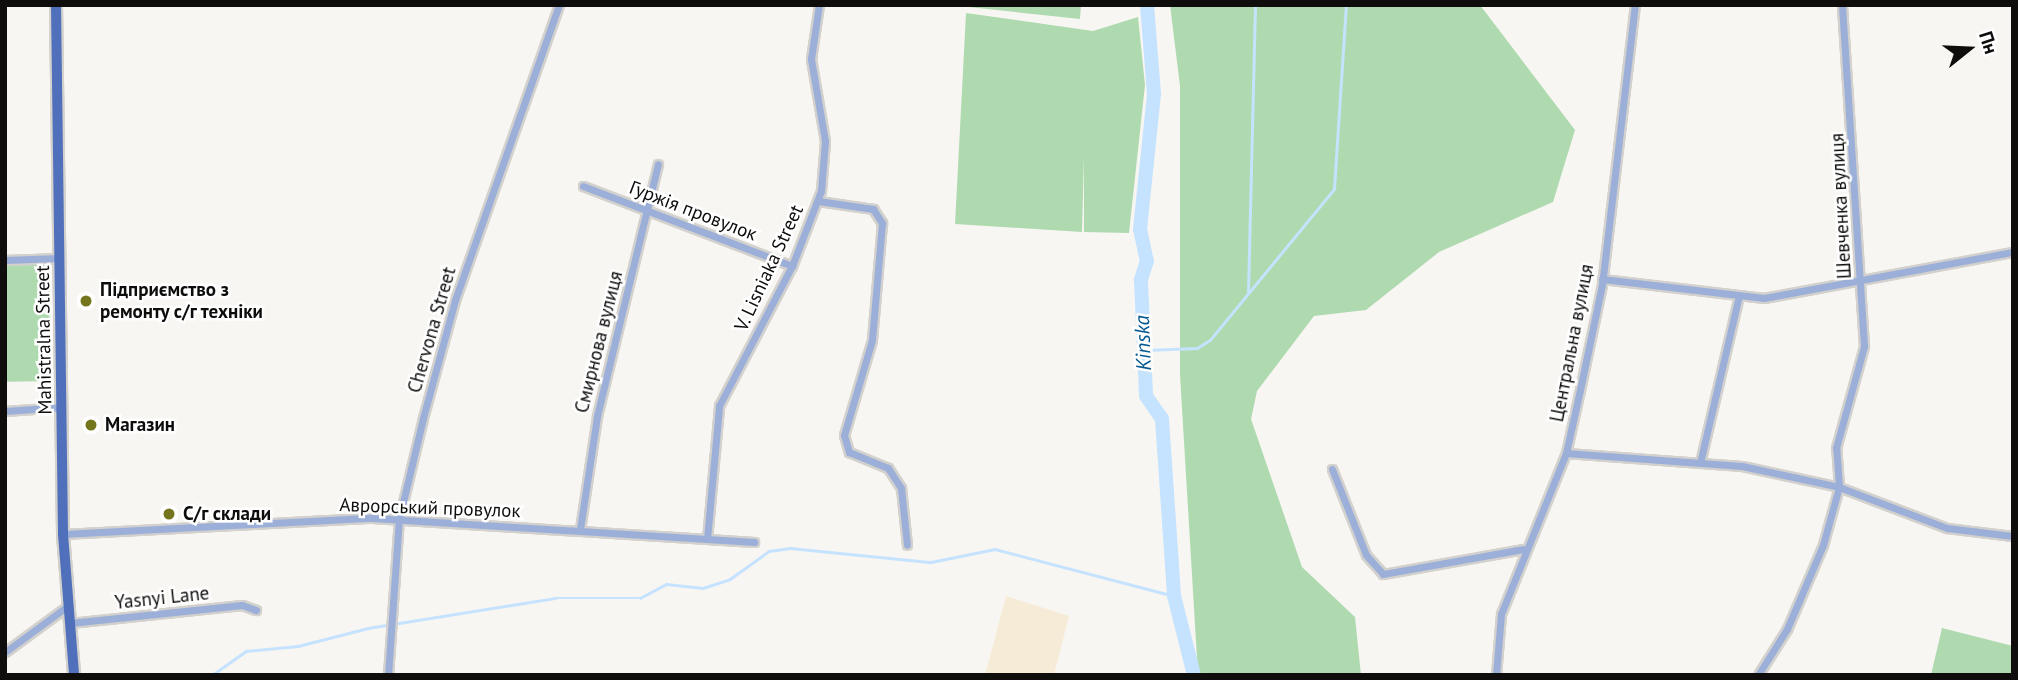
<!DOCTYPE html>
<meta charset="utf-8">
<style>
body{margin:0}
#map{position:relative;width:2018px;height:680px;overflow:hidden;background:#f8f6f2;font-family:"PT Sans",sans-serif}
div>[style]{position:absolute}
.commercial>*{inset:0;background:#f6ebd6}
.green>*{inset:0;background:#afdab0;transform-origin:0 0}
.stream>*{height:2.5px;margin:-1.25px;padding:0 1.25px;transform-origin:1.25px;border-radius:1.25px;background:#c5e3ff}
.river>*{height:14px;margin:-7px;padding:0 7px;transform-origin:7px;border-radius:7px;background:#c5e3ff}
.roads{filter:drop-shadow(2px 0 #d3d1cd) drop-shadow(-2px 0 #d3d1cd) drop-shadow(0 2px #d3d1cd) drop-shadow(0 -2px #d3d1cd)}
.minor>*{height:7px;margin:-3.5px;padding:0 3.5px;transform-origin:3.5px;border-radius:3.5px;background:#9bafd9}
.primary>*{height:10px;margin:-5px;padding:0 5px;transform-origin:5px;border-radius:5px;background:#5070bb}
.dots>*{width:19px;height:19px;translate:-50% -50%;box-sizing:border-box;border:4px solid #fff;border-radius:50%}
span{translate:-50% -50%;white-space:nowrap;text-align:center;line-height:1.15;-webkit-text-stroke:5px #fff;paint-order:stroke}
.street-label{font-size:19px;color:#0e0d0c}
.poi-label{font-size:19px;color:#0e0d0c;font-weight:700}
.left{translate:0 -50%;text-align:left}
.water-label{font-size:21px;color:#035990;font-style:italic}
.frame{position:absolute;inset:0;border:7px solid #0e0d0c;pointer-events:none}
.north{position:absolute;left:1934px;top:14px;width:70px;height:70px;-webkit-text-stroke:5px #fff;paint-order:stroke;rotate:72deg;font-size:19px;font-weight:700;line-height:28px;text-align:center;color:#0e0d0c}
.north::after{content:'';display:block;margin:auto;width:24px;height:32px;background:#0e0d0c;clip-path:polygon(50% 0,100% 100%,50% 72%,0 100%)}
</style>
<div id="map">
<div class="commercial">
<div style="clip-path:polygon(1006px 596px,1069px 616px,1054px 675px,985px 675px)"></div>
</div>
<div class="green">
<div style="clip-path:polygon(949px 5px,1081px 5px,1080px 19px)"></div>
<div style="clip-path:polygon(1170px 5px,1480px 5px,1575px 130px,1553px 202px,1439px 252px,1366px 310px,1314px 316px,1257px 391px,1251px 419px,1302px 567px,1355px 617px,1361px 675px,1198px 675px,1180px 375px,1180px 86px)"></div>
<div style="clip-path:polygon(966px 13px,1093px 31px,1138px 17px,1145px 85px,1129px 233px,1084px 232px,1084px 156px,1082px 232px,955px 224px)"></div>
<div style="left:49px;top:263px;width:118px;height:44px;rotate:89deg"></div>
<div style="clip-path:polygon(1942px 628px,2013px 646px,2013px 675px,1931px 675px)"></div>
</div>
<div class="stream">
<div style="left:1248px;top:292px;width:287px;rotate:-88.6deg"></div>
<div style="left:1145px;top:350px;width:52px;rotate:-2.2deg"></div>
<div style="left:1197px;top:348px;width:15px;rotate:-32deg"></div>
<div style="left:1210px;top:340px;width:195px;rotate:-50.6deg"></div>
<div style="left:1334px;top:189px;width:184px;rotate:-86.3deg"></div>
<div style="left:212px;top:675px;width:42px;rotate:-35.2deg"></div>
<div style="left:246px;top:651px;width:52px;rotate:-5.5deg"></div>
<div style="left:298px;top:646px;width:72px;rotate:-14.4deg"></div>
<div style="left:368px;top:628px;width:190px;rotate:-9.1deg"></div>
<div style="left:556px;top:598px;width:84px"></div>
<div style="left:640px;top:598px;width:30px;rotate:-28deg"></div>
<div style="left:666px;top:584px;width:37px;rotate:6deg"></div>
<div style="left:703px;top:588px;width:28px;rotate:-18deg"></div>
<div style="left:730px;top:579px;width:48px;rotate:-35.7deg"></div>
<div style="left:769px;top:551px;width:21px;rotate:-8deg"></div>
<div style="left:790px;top:548px;width:142px;rotate:5.7deg"></div>
<div style="left:931px;top:562px;width:65px;rotate:-11.5deg"></div>
<div style="left:995px;top:549px;width:185px;rotate:14.7deg"></div>
</div>
<div class="river">
<div style="left:1147px;top:5px;width:89px;rotate:85.5deg"></div>
<div style="left:1154px;top:94px;width:136px;rotate:95.9deg"></div>
<div style="left:1140px;top:229px;width:33px;rotate:78deg"></div>
<div style="left:1147px;top:261px;width:20px;rotate:108deg"></div>
<div style="left:1141px;top:280px;width:116px;rotate:87.5deg"></div>
<div style="left:1146px;top:396px;width:28px;rotate:55deg"></div>
<div style="left:1162px;top:419px;width:177px;rotate:86.1deg"></div>
<div style="left:1174px;top:596px;width:81px;rotate:75.8deg"></div>
</div>
<div class="roads">
<div class="minor">
<div style="left:583px;top:186px;width:224px;rotate:20.9deg"></div>
<div style="left:818px;top:201px;width:56px;rotate:8.3deg"></div>
<div style="left:873px;top:209px;width:17px;rotate:57deg"></div>
<div style="left:882px;top:223px;width:117px;rotate:94.9deg"></div>
<div style="left:872px;top:340px;width:99px;rotate:106.4deg"></div>
<div style="left:844px;top:435px;width:18px;rotate:74deg"></div>
<div style="left:849px;top:452px;width:42px;rotate:22.3deg"></div>
<div style="left:888px;top:468px;width:24px;rotate:57deg"></div>
<div style="left:901px;top:488px;width:57px;rotate:84deg"></div>
<div style="left:5px;top:260px;width:55px;rotate:-2.1deg"></div>
<div style="left:1602px;top:279px;width:163px;rotate:6.7deg"></div>
<div style="left:1764px;top:298px;width:253px;rotate:-10.5deg"></div>
<div style="left:5px;top:411px;width:57px;rotate:-4deg"></div>
<div style="left:1566px;top:453px;width:176px;rotate:4.2deg"></div>
<div style="left:1742px;top:466px;width:99px;rotate:12.2deg"></div>
<div style="left:1839px;top:487px;width:116px;rotate:20.8deg"></div>
<div style="left:1947px;top:528px;width:66px;rotate:6.9deg"></div>
<div style="left:1700px;top:463px;width:171px;rotate:-76.9deg"></div>
<div style="left:1332px;top:469px;width:92px;rotate:68.4deg"></div>
<div style="left:1366px;top:555px;width:25px;rotate:48deg"></div>
<div style="left:1383px;top:574px;width:142px;rotate:-10.1deg"></div>
<div style="left:580px;top:529px;width:114px;rotate:-81.4deg"></div>
<div style="left:597px;top:416px;width:259px;rotate:-76.4deg"></div>
<div style="left:63px;top:534px;width:309px;rotate:-3deg"></div>
<div style="left:372px;top:518px;width:383px;rotate:3.6deg"></div>
<div style="left:707px;top:539px;width:134px;rotate:-84.8deg"></div>
<div style="left:719px;top:406px;width:158px;rotate:-62.5deg"></div>
<div style="left:792px;top:266px;width:80px;rotate:-68.9deg"></div>
<div style="left:821px;top:191px;width:50px;rotate:-85.4deg"></div>
<div style="left:825px;top:141px;width:83px;rotate:-99.7deg"></div>
<div style="left:811px;top:59px;width:55px;rotate:-81.6deg"></div>
<div style="left:70px;top:623px;width:173px;rotate:-6deg"></div>
<div style="left:242px;top:605px;width:15px;rotate:20deg"></div>
<div style="left:5px;top:652px;width:79px;rotate:-36.3deg"></div>
<div style="left:388px;top:675px;width:156px;rotate:-86deg"></div>
<div style="left:399px;top:519px;width:104px;rotate:-76.6deg"></div>
<div style="left:423px;top:418px;width:122px;rotate:-74.8deg"></div>
<div style="left:455px;top:300px;width:313px;rotate:-70.6deg"></div>
<div style="left:1496px;top:675px;width:61px;rotate:-85.3deg"></div>
<div style="left:1501px;top:614px;width:174px;rotate:-68deg"></div>
<div style="left:1566px;top:453px;width:65px;rotate:-77.5deg"></div>
<div style="left:1580px;top:390px;width:107px;rotate:-78.2deg"></div>
<div style="left:1602px;top:285px;width:282px;rotate:-83.3deg"></div>
<div style="left:1758px;top:675px;width:54px;rotate:-57.8deg"></div>
<div style="left:1787px;top:629px;width:91px;rotate:-66.8deg"></div>
<div style="left:1823px;top:545px;width:60px;rotate:-74.6deg"></div>
<div style="left:1839px;top:487px;width:39px;rotate:-94deg"></div>
<div style="left:1836px;top:448px;width:106px;rotate:-74.6deg"></div>
<div style="left:1864px;top:346px;width:342px;rotate:-93.7deg"></div>
</div>
<div class="primary">
<div style="left:56px;top:5px;width:529px;rotate:89.24deg"></div>
<div style="left:63px;top:534px;width:141px;rotate:85.5deg"></div>
</div>
</div>
<div class="dots">
<div style="left:86px;top:301px;background:#74761d"></div>
<div style="left:91px;top:425px;background:#74761d"></div>
<div style="left:169px;top:514px;background:#74761d"></div>
</div>
<div class="street-label">
<span style="left:1841px;top:206px;rotate:-93deg">Шевченка вулиця</span>
<span style="left:693px;top:211px;rotate:21deg">Гуржія провулок</span>
<span style="left:769px;top:268px;rotate:-65deg">V. Lisniaka Street</span>
<span style="left:432px;top:330px;rotate:-74deg">Chervona Street</span>
<span style="left:44px;top:340px;rotate:-91deg">Mahistralna Street</span>
<span style="left:599px;top:342px;rotate:-76deg">Смирнова вулиця</span>
<span style="left:1572px;top:343px;rotate:-79deg">Центральна вулиця</span>
<span style="left:430px;top:508px;rotate:2deg">Аврорський провулок</span>
<span style="left:162px;top:598px;rotate:-6deg">Yasnyi Lane</span>
</div>
<div class="poi-label">
<span class="left" style="left:100px;top:301px">Підприємство з<br>ремонту с/г техніки</span>
<span class="left" style="left:105px;top:425px">Магазин</span>
<span class="left" style="left:183px;top:514px">С/г склади</span>
</div>
<div class="water-label">
<span style="left:1143px;top:343px;rotate:-92deg">Kinska</span>
</div>
<div class="frame"></div>
<div class="north">Пн</div>
</div>
